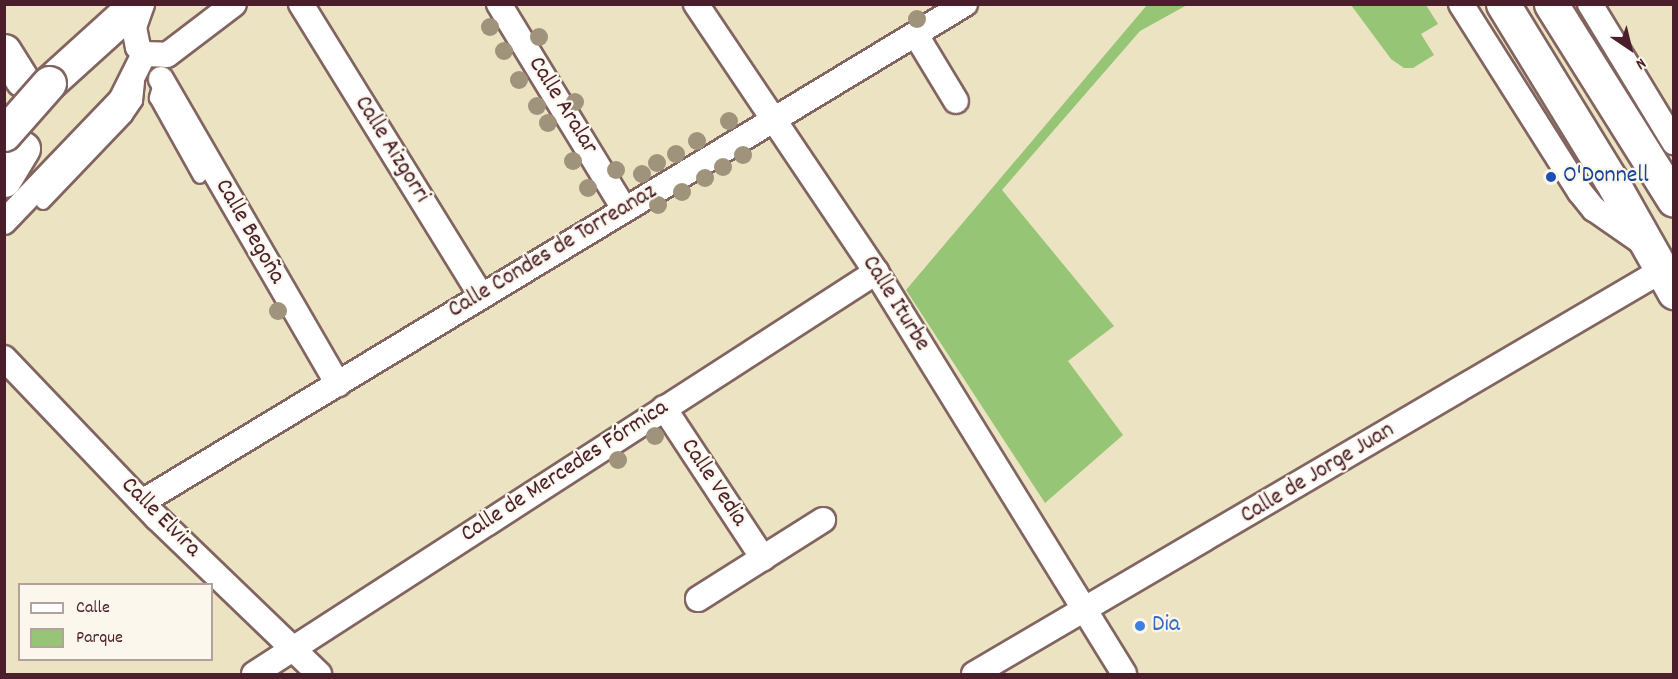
<!DOCTYPE html>
<meta charset="utf-8">
<style>
body{margin:0}
#map{position:relative;width:1678px;height:679px;overflow:hidden;background:#ebe3c2;font-family:Dekko,sans-serif}
div>[style]{position:absolute}
.green>*{inset:0;background:#96c575}
.roads{filter:drop-shadow(2px 0 #826460) drop-shadow(-2px 0 #826460) drop-shadow(0 2px #826460) drop-shadow(0 -2px #826460)}
.lane>*{height:12px;margin:-6px;padding:0 6px;transform-origin:6px;border-radius:6px;background:#fff}
.street>*{height:24px;margin:-12px;padding:0 12px;transform-origin:12px;border-radius:12px;background:#fff}
.secondary>*{height:33px;margin:-16.5px;padding:0 16.5px;transform-origin:16.5px;border-radius:16.5px;background:#fff}
.primary>*{height:33px;margin:-16.5px;padding:0 16.5px;transform-origin:16.5px;border-radius:16.5px;background:#fff}
.bridges{filter:drop-shadow(2px 0 #826460) drop-shadow(-2px 0 #826460) drop-shadow(0 2px #826460) drop-shadow(0 -2px #826460)}
.secondary-bridge>*{height:33px;margin:-16.5px;padding:0 16.5px;transform-origin:16.5px;border-radius:16.5px;background:#fff}
.trees>*{width:18px;height:18px;margin:-9px;border-radius:50%;background:#9f937b}
.dots>*{width:16px;height:16px;translate:-50% -50%;box-sizing:border-box;border:3px solid #fbf7ec;border-radius:50%}
span{translate:-50% -50%;white-space:nowrap;text-align:center;line-height:1.15;-webkit-text-stroke:4.5px #fbf7ec;paint-order:stroke}
.street-label{font-size:24px;color:#4a1f2b}
.transit-label{font-size:24px;color:#164399}
.left{translate:0 -50%;text-align:left}
.shop-label{font-size:24px;color:#366cbe}
.frame{position:absolute;inset:0;border:6px solid #4a1f2b;pointer-events:none}
.legend{position:absolute;left:18px;top:583px;width:195px;height:78px;box-sizing:border-box;background:#fbf7ec;border:2px solid #b4a19f;margin:0;padding:8px 10px;list-style:none;font-size:18px;color:#4a1f2b}
.legend li{display:flex;align-items:center;gap:12px;height:30px}
.legend b{width:30px;border:2px solid #b4a19f}
.north{position:absolute;left:1600px;top:18px;width:60px;height:60px;-webkit-text-stroke:4px #fbf7ec;paint-order:stroke;rotate:145deg;font-size:16px;font-weight:700;line-height:24px;text-align:center;color:#4a1f2b}
.north::after{content:'';display:block;margin:auto;width:21px;height:27px;background:#4a1f2b;clip-path:polygon(50% 0,100% 100%,50% 72%,0 100%)}
</style>
<div id="map">
<div class="green">
<div style="clip-path:polygon(1147px 5px,1187px 5px,1140px 31px,1002px 190px,1114px 326px,1068px 361px,1123px 435px,1045px 503px,906px 290px)"></div>
<div style="clip-path:polygon(1351px 5px,1426px 5px,1438px 24px,1421px 34px,1434px 55px,1413px 68px,1404px 68px,1391px 59px)"></div>
</div>
<div class="roads">
<div class="lane">
<div style="left:161px;top:80px;width:19px;rotate:106deg"></div>
<div style="left:156px;top:98px;width:90px;rotate:60.9deg"></div>
<div style="left:43px;top:203px;width:120px;rotate:-46.3deg"></div>
<div style="left:126px;top:116px;width:18px;rotate:-56deg"></div>
<div style="left:136px;top:101px;width:19px;rotate:-84deg"></div>
</div>
<div class="street">
<div style="left:142px;top:4px;width:24px;rotate:109deg"></div>
<div style="left:134px;top:27px;width:20px;rotate:79deg"></div>
<div style="left:138px;top:47px;width:9px;rotate:49deg"></div>
<div style="left:144px;top:54px;width:23px;rotate:2deg"></div>
<div style="left:167px;top:55px;width:84px;rotate:-37.3deg"></div>
<div style="left:301px;top:4px;width:343px;rotate:58.3deg"></div>
<div style="left:499px;top:4px;width:240px;rotate:58.6deg"></div>
<div style="left:696px;top:4px;width:323px;rotate:56.1deg"></div>
<div style="left:876px;top:272px;width:472px;rotate:58.3deg"></div>
<div style="left:1461px;top:4px;width:222px;rotate:57.7deg"></div>
<div style="left:1580px;top:192px;width:22px;rotate:51deg"></div>
<div style="left:1594px;top:209px;width:60px;rotate:34.8deg"></div>
<div style="left:1590px;top:4px;width:162px;rotate:58.7deg"></div>
<div style="left:916px;top:35px;width:77px;rotate:58.8deg"></div>
<div style="left:161px;top:79px;width:353px;rotate:59.9deg"></div>
<div style="left:4px;top:222px;width:169px;rotate:-46.2deg"></div>
<div style="left:121px;top:100px;width:51px;rotate:-63.4deg"></div>
<div style="left:4px;top:358px;width:221px;rotate:46.3deg"></div>
<div style="left:157px;top:518px;width:225px;rotate:43.9deg"></div>
<div style="left:664px;top:408px;width:180px;rotate:56.6deg"></div>
<div style="left:142px;top:502px;width:962px;rotate:-31.18deg"></div>
<div style="left:698px;top:599px;width:148px;rotate:-32.3deg"></div>
<div style="left:254px;top:674px;width:741px;rotate:-32.87deg"></div>
<div style="left:974px;top:674px;width:796px;rotate:-30.4deg"></div>
<div style="left:1661px;top:271px;width:13px;rotate:4deg"></div>
</div>
<div class="secondary">
<div style="left:4px;top:51px;width:34px;rotate:58deg"></div>
<div style="left:49px;top:83px;width:118px;rotate:-42.2deg"></div>
<div style="left:4px;top:180px;width:37px;rotate:-59deg"></div>
</div>
<div class="primary">
<div style="left:1503px;top:4px;width:206px;rotate:58.5deg"></div>
<div style="left:1611px;top:180px;width:129px;rotate:60.6deg"></div>
<div style="left:1551px;top:4px;width:231px;rotate:57.9deg"></div>
</div>
</div>
<div class="bridges">
<div class="secondary-bridge">
<div style="left:4px;top:134px;width:68px;rotate:-48.6deg"></div>
</div>
</div>
<div class="trees">
<div style="left:917px;top:19px"></div>
<div style="left:490px;top:27px"></div>
<div style="left:539px;top:37px"></div>
<div style="left:504px;top:51px"></div>
<div style="left:519px;top:80px"></div>
<div style="left:575px;top:102px"></div>
<div style="left:537px;top:106px"></div>
<div style="left:729px;top:121px"></div>
<div style="left:548px;top:123px"></div>
<div style="left:697px;top:141px"></div>
<div style="left:676px;top:154px"></div>
<div style="left:743px;top:155px"></div>
<div style="left:573px;top:161px"></div>
<div style="left:657px;top:163px"></div>
<div style="left:723px;top:167px"></div>
<div style="left:616px;top:170px"></div>
<div style="left:642px;top:174px"></div>
<div style="left:705px;top:178px"></div>
<div style="left:588px;top:188px"></div>
<div style="left:682px;top:192px"></div>
<div style="left:658px;top:205px"></div>
<div style="left:278px;top:311px"></div>
<div style="left:655px;top:436px"></div>
<div style="left:618px;top:460px"></div>
</div>
<div class="dots">
<div style="left:1551px;top:177px;background:#1a4fb4"></div>
<div style="left:1140px;top:626px;background:#3f7fe0"></div>
</div>
<div class="street-label">
<span style="left:562px;top:106px;rotate:58deg">Calle Aralar</span>
<span style="left:391px;top:150px;rotate:58deg">Calle Aizgorri</span>
<span style="left:249px;top:232px;rotate:60deg">Calle Begoña</span>
<span style="left:553px;top:252px;rotate:-31deg">Calle Condes de Torreanaz</span>
<span style="left:895px;top:304px;rotate:58deg">Calle Iturbe</span>
<span style="left:565px;top:472px;rotate:-33deg">Calle de Mercedes Fórmica</span>
<span style="left:1318px;top:474px;rotate:-31deg">Calle de Jorge Juan</span>
<span style="left:713px;top:483px;rotate:56deg">Calle Vedia</span>
<span style="left:160px;top:518px;rotate:45deg">Calle Elvira</span>
</div>
<div class="transit-label">
<span class="left" style="left:1563px;top:177px">O'Donnell</span>
</div>
<div class="shop-label">
<span class="left" style="left:1152px;top:626px">Dia</span>
</div>
<div class="frame"></div>
<ul class="legend">
<li><b style="height:8px;background:#fff"></b>Calle</li>
<li><b style="height:16px;background:#96c575"></b>Parque</li>
</ul>
<div class="north">N</div>
</div>
